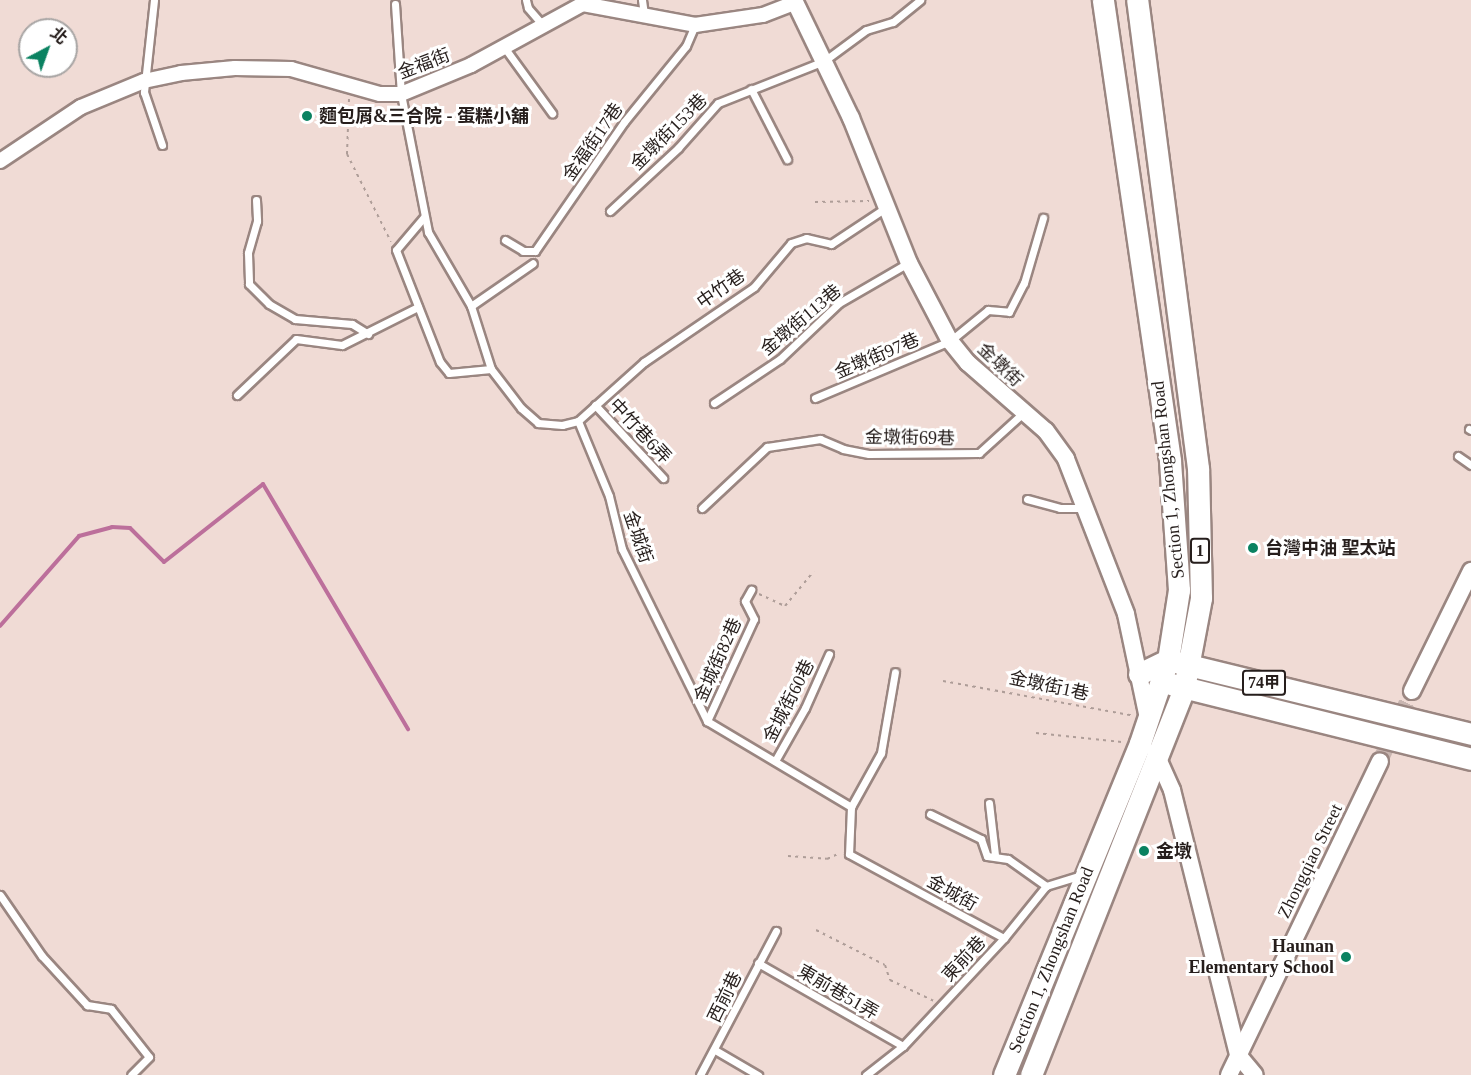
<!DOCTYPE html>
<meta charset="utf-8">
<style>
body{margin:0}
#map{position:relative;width:1471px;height:1075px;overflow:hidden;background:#f0dbd5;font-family:"Times New Roman","Noto Sans TC",serif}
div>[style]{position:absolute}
.stream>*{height:4px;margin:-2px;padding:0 2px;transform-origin:2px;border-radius:2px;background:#bc6f9b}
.tertiary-tunnel>*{height:16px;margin-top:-8px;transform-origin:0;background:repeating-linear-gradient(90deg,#c8b5b0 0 16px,transparent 0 24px)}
.path>*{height:2px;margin-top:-1px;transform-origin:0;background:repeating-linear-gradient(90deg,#ae9d98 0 3px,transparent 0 7.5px)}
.roads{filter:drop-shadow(2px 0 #9a8681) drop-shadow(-2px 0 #9a8681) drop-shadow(0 2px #9a8681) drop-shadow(0 -2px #9a8681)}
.service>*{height:7px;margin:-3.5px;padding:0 3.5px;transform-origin:3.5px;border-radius:3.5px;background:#fff}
.minor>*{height:14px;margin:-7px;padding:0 7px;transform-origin:7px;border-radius:7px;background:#fff}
.tertiary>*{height:16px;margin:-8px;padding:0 8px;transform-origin:8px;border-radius:8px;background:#fff}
.primary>*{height:21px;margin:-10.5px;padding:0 10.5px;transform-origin:10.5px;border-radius:10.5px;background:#fff}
.dots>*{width:16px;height:16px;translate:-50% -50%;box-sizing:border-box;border:3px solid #fff;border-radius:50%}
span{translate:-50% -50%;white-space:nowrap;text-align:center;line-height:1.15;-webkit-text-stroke:6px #fff;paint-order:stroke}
.shield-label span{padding:2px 4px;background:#fff;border:2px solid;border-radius:4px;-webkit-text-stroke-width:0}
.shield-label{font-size:16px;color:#261e1c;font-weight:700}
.street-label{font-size:18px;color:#261e1c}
.poi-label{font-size:18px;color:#261e1c;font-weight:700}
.left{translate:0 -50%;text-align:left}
.right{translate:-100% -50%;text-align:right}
.north{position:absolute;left:18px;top:18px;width:60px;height:60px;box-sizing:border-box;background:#fff;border:2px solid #a8a5a4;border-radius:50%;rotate:41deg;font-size:16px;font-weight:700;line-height:24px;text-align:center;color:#261e1c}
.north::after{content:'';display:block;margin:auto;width:21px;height:27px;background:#0a8261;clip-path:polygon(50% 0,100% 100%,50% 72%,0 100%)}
</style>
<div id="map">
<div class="stream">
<div style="left:0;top:626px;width:120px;rotate:-48.7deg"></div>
<div style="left:79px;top:536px;width:34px;rotate:-15deg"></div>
<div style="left:112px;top:527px;width:18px;rotate:3deg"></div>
<div style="left:130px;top:528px;width:48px;rotate:45deg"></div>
<div style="left:164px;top:562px;width:126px;rotate:-38.2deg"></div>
<div style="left:263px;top:484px;width:285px;rotate:59.4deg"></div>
</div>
<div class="tertiary-tunnel">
<div style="left:1380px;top:761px;width:77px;rotate:-65.4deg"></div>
</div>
<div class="path">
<div style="left:349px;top:99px;width:55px;rotate:92.1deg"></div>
<div style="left:347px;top:154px;width:98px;rotate:63.4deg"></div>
<div style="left:815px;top:202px;width:54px;rotate:-1.1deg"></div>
<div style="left:759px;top:594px;width:29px;rotate:25deg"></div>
<div style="left:785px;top:606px;width:45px;rotate:-50.4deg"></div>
<div style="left:943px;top:681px;width:191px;rotate:10.3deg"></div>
<div style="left:1036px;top:733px;width:86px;rotate:6deg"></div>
<div style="left:788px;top:856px;width:39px;rotate:4deg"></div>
<div style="left:827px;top:859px;width:14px;rotate:-25deg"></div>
<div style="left:816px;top:930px;width:77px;rotate:26.9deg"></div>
<div style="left:885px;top:965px;width:16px;rotate:72deg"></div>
<div style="left:890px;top:980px;width:49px;rotate:25.5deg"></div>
</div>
<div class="roads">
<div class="service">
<div style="left:154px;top:0;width:93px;rotate:96.2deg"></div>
<div style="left:144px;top:92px;width:56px;rotate:71.2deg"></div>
<div style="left:526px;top:0;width:8px;rotate:76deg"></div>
<div style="left:528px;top:8px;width:21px;rotate:49deg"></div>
<div style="left:642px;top:0;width:14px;rotate:82deg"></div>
<div style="left:395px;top:4px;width:90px;rotate:86.2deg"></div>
<div style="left:401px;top:94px;width:141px;rotate:78.9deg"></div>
<div style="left:428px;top:232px;width:86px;rotate:59.8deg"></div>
<div style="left:471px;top:306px;width:66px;rotate:72.4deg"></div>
<div style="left:491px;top:369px;width:49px;rotate:52.4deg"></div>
<div style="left:521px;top:408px;width:23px;rotate:41deg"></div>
<div style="left:538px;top:423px;width:24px;rotate:5deg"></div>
<div style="left:562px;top:425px;width:16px;rotate:-14deg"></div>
<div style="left:578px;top:421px;width:81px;rotate:67.5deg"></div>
<div style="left:609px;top:496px;width:55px;rotate:76.2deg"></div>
<div style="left:622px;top:549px;width:192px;rotate:63.7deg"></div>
<div style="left:707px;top:721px;width:168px;rotate:30.8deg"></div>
<div style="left:851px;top:807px;width:47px;rotate:92.4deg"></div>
<div style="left:849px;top:854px;width:176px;rotate:28.5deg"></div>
<div style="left:504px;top:47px;width:82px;rotate:54deg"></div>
<div style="left:751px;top:89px;width:79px;rotate:62.8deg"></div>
<div style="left:256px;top:200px;width:21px;rotate:87deg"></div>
<div style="left:257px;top:221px;width:33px;rotate:106deg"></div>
<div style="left:248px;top:253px;width:31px;rotate:88deg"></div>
<div style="left:249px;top:284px;width:28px;rotate:45deg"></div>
<div style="left:269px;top:304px;width:30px;rotate:30deg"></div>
<div style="left:295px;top:319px;width:57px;rotate:5deg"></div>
<div style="left:352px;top:324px;width:19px;rotate:32deg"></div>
<div style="left:610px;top:211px;width:93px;rotate:-42.8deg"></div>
<div style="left:678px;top:148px;width:60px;rotate:-48.4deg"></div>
<div style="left:718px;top:103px;width:114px;rotate:-21.6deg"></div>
<div style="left:824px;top:61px;width:52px;rotate:-36.4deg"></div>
<div style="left:866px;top:30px;width:28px;rotate:-17deg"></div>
<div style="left:893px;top:22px;width:35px;rotate:-39deg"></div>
<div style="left:424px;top:217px;width:43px;rotate:130.3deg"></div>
<div style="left:396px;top:250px;width:120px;rotate:68.6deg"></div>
<div style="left:440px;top:362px;width:14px;rotate:51deg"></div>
<div style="left:449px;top:373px;width:42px;rotate:-5.4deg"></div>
<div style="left:505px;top:240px;width:21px;rotate:31deg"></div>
<div style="left:523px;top:251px;width:12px"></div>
<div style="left:535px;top:251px;width:157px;rotate:-55.4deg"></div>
<div style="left:624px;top:122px;width:98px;rotate:-50.8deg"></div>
<div style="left:686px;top:46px;width:23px;rotate:-67deg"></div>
<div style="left:471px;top:306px;width:75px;rotate:-34.7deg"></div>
<div style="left:237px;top:395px;width:81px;rotate:-43.5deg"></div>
<div style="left:296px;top:339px;width:46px;rotate:7.4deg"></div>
<div style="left:342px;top:345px;width:85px;rotate:-26.6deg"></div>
<div style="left:815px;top:398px;width:147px;rotate:-22.9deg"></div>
<div style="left:950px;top:341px;width:49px;rotate:-39.2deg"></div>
<div style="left:988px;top:310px;width:21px;rotate:5deg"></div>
<div style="left:1009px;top:312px;width:33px;rotate:-63deg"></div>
<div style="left:1024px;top:283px;width:68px;rotate:-73.7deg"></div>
<div style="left:714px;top:403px;width:79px;rotate:-33.7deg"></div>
<div style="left:780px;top:359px;width:81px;rotate:-43.5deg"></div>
<div style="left:839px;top:303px;width:80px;rotate:-30.1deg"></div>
<div style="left:595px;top:405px;width:100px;rotate:47deg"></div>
<div style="left:578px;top:421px;width:89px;rotate:-41.8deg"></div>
<div style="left:644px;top:362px;width:133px;rotate:-34.3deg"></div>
<div style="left:754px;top:287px;width:57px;rotate:-49.9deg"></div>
<div style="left:791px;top:243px;width:16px;rotate:-18deg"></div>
<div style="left:806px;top:238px;width:26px;rotate:13deg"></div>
<div style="left:831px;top:244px;width:67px;rotate:-33.5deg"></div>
<div style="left:1469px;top:429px;width:2px;rotate:27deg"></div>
<div style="left:1458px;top:456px;width:16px;rotate:35deg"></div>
<div style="left:1027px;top:499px;width:34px;rotate:15deg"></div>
<div style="left:1060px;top:508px;width:25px"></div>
<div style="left:702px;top:508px;width:89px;rotate:-43.2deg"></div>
<div style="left:767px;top:447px;width:54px;rotate:-8.6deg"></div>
<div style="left:820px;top:439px;width:25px;rotate:23deg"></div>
<div style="left:843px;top:449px;width:26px;rotate:11deg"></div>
<div style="left:869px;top:454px;width:110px;rotate:-0.5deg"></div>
<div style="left:979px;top:453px;width:59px;rotate:-42.3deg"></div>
<div style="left:707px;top:721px;width:112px;rotate:-65.3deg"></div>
<div style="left:754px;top:619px;width:20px;rotate:-117deg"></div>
<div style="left:745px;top:601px;width:13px;rotate:-61deg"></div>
<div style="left:775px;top:761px;width:61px;rotate:-60.5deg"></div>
<div style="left:805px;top:708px;width:59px;rotate:-66deg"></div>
<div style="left:989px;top:803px;width:52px;rotate:83.4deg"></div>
<div style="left:851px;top:807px;width:62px;rotate:-60.9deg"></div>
<div style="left:881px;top:753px;width:82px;rotate:-80.2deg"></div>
<div style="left:930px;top:814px;width:57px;rotate:26.1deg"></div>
<div style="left:981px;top:839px;width:18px;rotate:71deg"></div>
<div style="left:987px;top:856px;width:21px;rotate:8deg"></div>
<div style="left:1008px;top:859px;width:47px;rotate:35.4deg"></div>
<div style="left:0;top:895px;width:74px;rotate:55.5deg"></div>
<div style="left:42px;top:956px;width:67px;rotate:47.4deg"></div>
<div style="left:87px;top:1005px;width:24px;rotate:9deg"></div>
<div style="left:111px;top:1009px;width:61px;rotate:51.6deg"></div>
<div style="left:149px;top:1057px;width:25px;rotate:135deg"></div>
<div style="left:758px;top:963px;width:167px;rotate:29.8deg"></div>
<div style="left:715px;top:1050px;width:50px;rotate:30.2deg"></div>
<div style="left:700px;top:1075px;width:163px;rotate:-62.2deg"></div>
<div style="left:866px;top:1075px;width:47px;rotate:-38.1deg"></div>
<div style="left:903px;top:1046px;width:148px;rotate:-46.9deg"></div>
<div style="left:1004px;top:938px;width:67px;rotate:-51.1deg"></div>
<div style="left:1046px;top:886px;width:37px;rotate:-17deg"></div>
</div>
<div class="minor">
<div style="left:0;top:161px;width:97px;rotate:-33.7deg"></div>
<div style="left:81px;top:107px;width:68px;rotate:-22.4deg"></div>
<div style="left:144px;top:81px;width:38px;rotate:-12deg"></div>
<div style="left:181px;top:73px;width:54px;rotate:-5.3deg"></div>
<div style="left:235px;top:68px;width:56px;rotate:1deg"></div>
<div style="left:291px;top:69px;width:92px;rotate:15.7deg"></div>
<div style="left:380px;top:94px;width:21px"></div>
<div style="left:401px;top:94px;width:76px;rotate:-22.5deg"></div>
<div style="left:471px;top:65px;width:128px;rotate:-28.6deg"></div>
<div style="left:583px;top:4px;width:114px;rotate:10.6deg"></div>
<div style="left:695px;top:25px;width:69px;rotate:-8.4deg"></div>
<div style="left:763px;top:15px;width:34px;rotate:-21deg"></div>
</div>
<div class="tertiary">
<div style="left:794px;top:0;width:131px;rotate:64.2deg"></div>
<div style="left:851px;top:118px;width:156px;rotate:68.2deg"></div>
<div style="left:909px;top:263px;width:88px;rotate:62.3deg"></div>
<div style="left:950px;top:341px;width:28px;rotate:51deg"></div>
<div style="left:968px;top:363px;width:103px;rotate:41.1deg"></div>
<div style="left:1046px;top:431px;width:34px;rotate:54deg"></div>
<div style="left:1066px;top:459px;width:166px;rotate:68.8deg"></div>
<div style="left:1126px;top:614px;width:106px;rotate:78.1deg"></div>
<div style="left:1412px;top:691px;width:134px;rotate:-63.8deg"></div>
<div style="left:1155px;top:752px;width:42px;rotate:65.9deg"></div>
<div style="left:1172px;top:790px;width:273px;rotate:76deg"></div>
<div style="left:1238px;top:1055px;width:26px;rotate:50deg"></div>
<div style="left:1229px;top:1075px;width:348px;rotate:-64.3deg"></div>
</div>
<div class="primary">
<div style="left:1139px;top:674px;width:32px;rotate:-26deg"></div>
<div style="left:1168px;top:660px;width:312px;rotate:13.7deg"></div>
<div style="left:1171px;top:684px;width:309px;rotate:14deg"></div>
<div style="left:1004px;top:1075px;width:359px;rotate:-67.7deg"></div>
<div style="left:1140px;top:743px;width:88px;rotate:-71.4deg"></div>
<div style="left:1168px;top:660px;width:71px;rotate:-81.1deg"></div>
<div style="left:1179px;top:590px;width:130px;rotate:-94deg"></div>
<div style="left:1170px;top:460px;width:465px;rotate:-98.3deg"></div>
<div style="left:1031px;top:1075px;width:416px;rotate:-68.4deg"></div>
<div style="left:1184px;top:688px;width:92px;rotate:-79.3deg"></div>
<div style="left:1201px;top:598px;width:130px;rotate:-91.3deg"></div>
<div style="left:1198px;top:468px;width:472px;rotate:-97.4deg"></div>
</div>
</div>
<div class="dots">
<div style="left:307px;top:116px;background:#0a8261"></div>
<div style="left:1253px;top:548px;background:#0a8261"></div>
<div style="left:1144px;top:851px;background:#0a8261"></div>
<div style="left:1346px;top:957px;background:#0a8261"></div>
</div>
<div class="shield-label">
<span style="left:1200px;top:551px">1</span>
<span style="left:1264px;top:683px">74甲</span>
</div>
<div class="street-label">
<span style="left:424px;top:64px;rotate:-21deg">金福街</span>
<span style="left:669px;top:132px;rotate:-45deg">金墩街153巷</span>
<span style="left:593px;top:142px;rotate:-55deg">金福街17巷</span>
<span style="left:721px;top:289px;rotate:-35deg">中竹巷</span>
<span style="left:801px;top:320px;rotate:-40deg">金墩街113巷</span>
<span style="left:877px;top:356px;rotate:-23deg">金墩街97巷</span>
<span style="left:1000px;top:365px;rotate:44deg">金墩街</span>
<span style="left:640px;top:431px;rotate:47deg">中竹巷6弄</span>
<span style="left:910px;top:438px;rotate:1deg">金墩街69巷</span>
<span style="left:1168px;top:480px;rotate:-96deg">Section 1, Zhongshan Road</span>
<span style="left:638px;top:537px;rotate:71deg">金城街</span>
<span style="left:718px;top:660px;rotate:-66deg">金城街82巷</span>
<span style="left:1049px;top:686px;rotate:12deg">金墩街1巷</span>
<span style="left:789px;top:701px;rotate:-63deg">金城街60巷</span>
<span style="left:1310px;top:861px;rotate:-64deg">Zhongqiao Street</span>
<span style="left:952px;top:893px;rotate:29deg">金城街</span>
<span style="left:964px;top:959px;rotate:-47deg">東前巷</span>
<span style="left:1051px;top:960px;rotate:-68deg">Section 1, Zhongshan Road</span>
<span style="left:838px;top:992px;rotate:30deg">東前巷51弄</span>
<span style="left:725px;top:997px;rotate:-64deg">西前巷</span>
</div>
<div class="poi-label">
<span class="left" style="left:319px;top:116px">麵包屑&amp;三合院 - 蛋糕小舖</span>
<span class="left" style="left:1265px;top:548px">台灣中油 聖太站</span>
<span class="left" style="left:1156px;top:851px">金墩</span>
<span class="right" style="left:1334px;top:957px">Haunan<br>Elementary School</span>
</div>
<div class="north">北</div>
</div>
